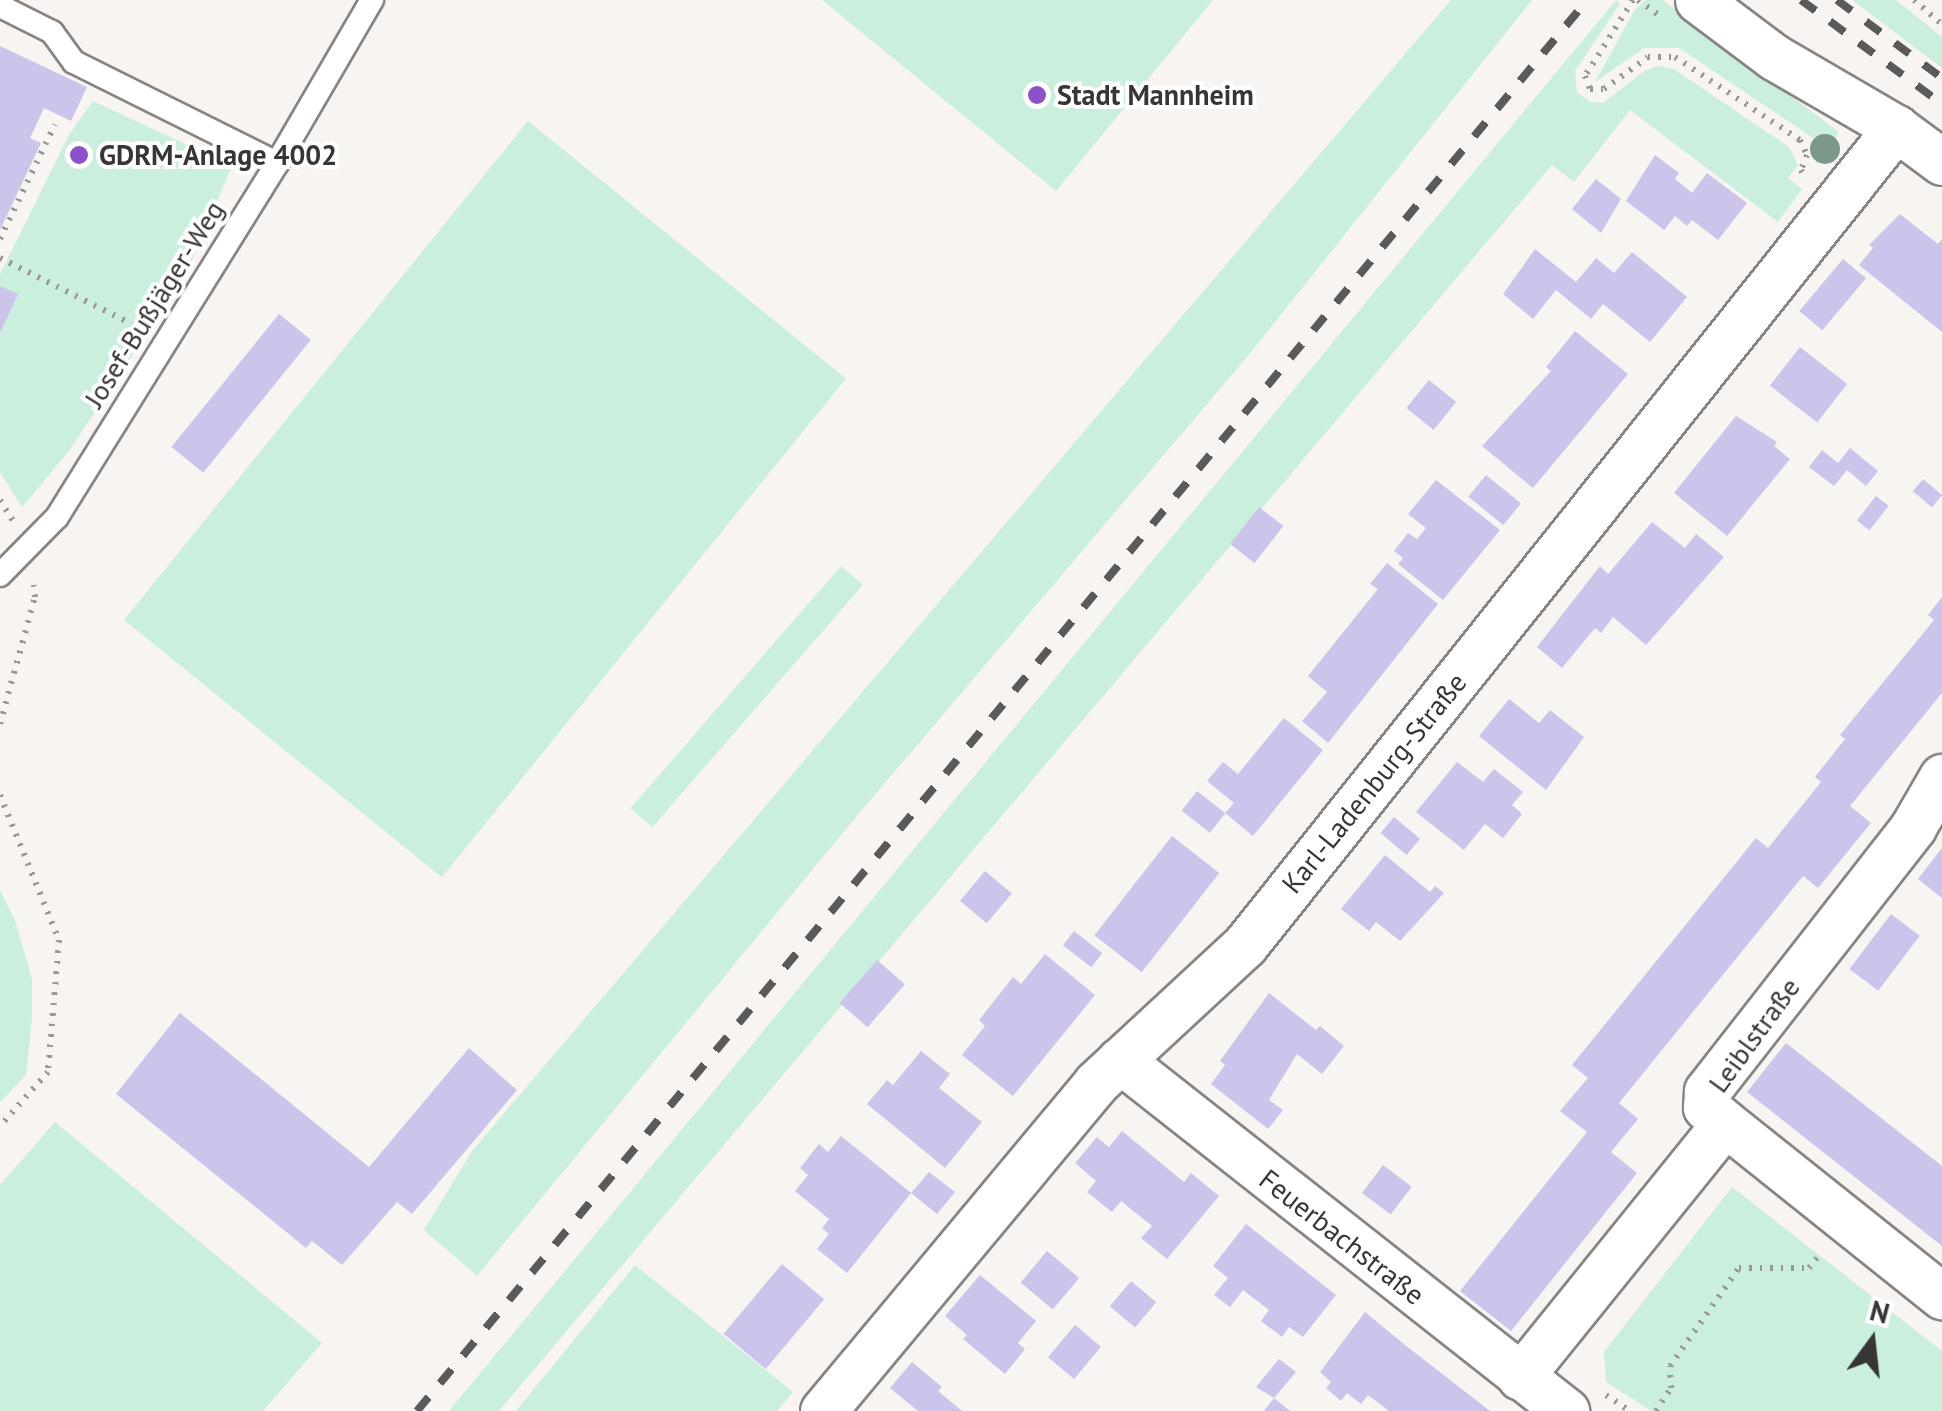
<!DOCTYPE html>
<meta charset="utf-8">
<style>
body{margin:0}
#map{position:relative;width:1942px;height:1411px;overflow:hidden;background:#f7f4f2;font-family:"PT Sans",sans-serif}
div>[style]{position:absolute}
.green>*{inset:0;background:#cbefdd;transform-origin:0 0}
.building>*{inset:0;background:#ccc5eb;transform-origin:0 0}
.path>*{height:6px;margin-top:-3px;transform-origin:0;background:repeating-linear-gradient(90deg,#9b9997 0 2.5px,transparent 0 10.5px)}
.roads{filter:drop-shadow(2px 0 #878482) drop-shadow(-2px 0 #878482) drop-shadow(0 2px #878482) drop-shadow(0 -2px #878482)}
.lane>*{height:22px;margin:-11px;padding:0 11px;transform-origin:11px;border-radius:11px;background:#fff}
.street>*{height:45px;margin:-22.5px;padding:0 22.5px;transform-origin:22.5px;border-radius:22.5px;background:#fff}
.rail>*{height:8px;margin-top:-4px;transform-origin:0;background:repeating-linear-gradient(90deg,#5b5a59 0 18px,transparent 0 36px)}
.trees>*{width:30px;height:30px;margin:-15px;border-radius:50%;background:#7c988b}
.dots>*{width:28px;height:28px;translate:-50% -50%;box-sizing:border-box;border:5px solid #fff;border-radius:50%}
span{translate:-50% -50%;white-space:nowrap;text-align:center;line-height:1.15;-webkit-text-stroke:8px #fff;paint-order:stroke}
.poi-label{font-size:28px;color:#373635;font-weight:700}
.left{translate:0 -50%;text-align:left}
.street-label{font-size:28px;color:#373635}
.north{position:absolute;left:1822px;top:1291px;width:100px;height:100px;-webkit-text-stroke:8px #fff;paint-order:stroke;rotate:15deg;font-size:28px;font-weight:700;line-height:40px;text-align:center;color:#373635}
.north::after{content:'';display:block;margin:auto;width:35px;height:45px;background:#373635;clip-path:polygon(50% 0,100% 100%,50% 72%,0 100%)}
</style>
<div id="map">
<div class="green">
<div style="clip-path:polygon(822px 0,1213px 0,1056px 191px)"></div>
<div style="clip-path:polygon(1451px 0,1532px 0,1247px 357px,856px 817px,477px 1276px,424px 1230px,472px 1151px)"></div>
<div style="clip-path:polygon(1616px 0,1620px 4px,1575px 71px,1577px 92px,1590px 102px,1603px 103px,1644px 71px,1658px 66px,1674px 69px,1789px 147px,1798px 165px,1788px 178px,1802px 189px,1778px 222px,1630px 110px,1574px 182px,1552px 165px,499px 1411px,449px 1411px)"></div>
<div style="clip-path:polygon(1645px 0,1663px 0,1839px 132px,1825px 160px,1816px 140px,1679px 48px,1644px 48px,1595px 82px,1634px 11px)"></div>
<div style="clip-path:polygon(1852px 0,1896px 0,1942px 37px,1942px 68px)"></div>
<div style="clip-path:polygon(93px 101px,232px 166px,185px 276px,69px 451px,22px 507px,0 472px,0 274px,69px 135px)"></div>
<div style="left:528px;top:121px;width:409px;height:642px;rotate:39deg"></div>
<div style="left:841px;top:566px;width:29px;height:321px;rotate:41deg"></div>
<div style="clip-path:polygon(0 890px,15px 920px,32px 979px,32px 1018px,26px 1075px,0 1102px)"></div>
<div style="clip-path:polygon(55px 1122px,322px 1343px,263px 1411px,0 1411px,0 1185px)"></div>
<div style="clip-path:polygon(1732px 1187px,1942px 1351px,1942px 1411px,1651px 1411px,1606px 1382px,1604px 1352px)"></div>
<div style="clip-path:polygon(635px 1265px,793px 1392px,777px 1411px,516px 1411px)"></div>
</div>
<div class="building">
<div style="clip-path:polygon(0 46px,87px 87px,71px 121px,44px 108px,30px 138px,41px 143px,0 230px)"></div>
<div style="left:78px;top:140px;width:13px;height:27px;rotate:23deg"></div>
<div style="clip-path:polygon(1655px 155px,1679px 173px,1675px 179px,1692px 193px,1707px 173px,1747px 203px,1718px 240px,1692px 220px,1687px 226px,1675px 216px,1664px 230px,1626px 201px)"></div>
<div style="clip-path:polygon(1596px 179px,1621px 199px,1601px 233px,1572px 209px)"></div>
<div style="clip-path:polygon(1900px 214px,1938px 244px,1942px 239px,1942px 332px,1859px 265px,1873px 248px,1869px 245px)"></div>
<div style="clip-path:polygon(1535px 249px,1576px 282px,1596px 258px,1614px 273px,1632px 252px,1687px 297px,1650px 342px,1603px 304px,1591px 319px,1556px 290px,1533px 319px,1503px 294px)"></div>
<div style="left:1843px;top:259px;width:30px;height:68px;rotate:40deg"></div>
<div style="clip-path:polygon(0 286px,18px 294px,0 333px)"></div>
<div style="left:279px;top:314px;width:41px;height:171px;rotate:39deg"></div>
<div style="clip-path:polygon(1575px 331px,1628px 374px,1533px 488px,1482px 446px,1551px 371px,1546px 367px)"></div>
<div style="left:1800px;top:347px;width:60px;height:49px;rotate:38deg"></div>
<div style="left:1429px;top:380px;width:35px;height:36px;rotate:39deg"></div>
<div style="clip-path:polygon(1736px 416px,1777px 442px,1774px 446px,1790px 459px,1727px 536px,1674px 493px)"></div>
<div style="clip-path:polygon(1850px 448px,1878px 471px,1866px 486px,1847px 470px,1834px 486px,1809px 467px,1822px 450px,1838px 463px)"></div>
<div style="left:1486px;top:475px;width:45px;height:28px;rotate:39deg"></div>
<div style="left:1923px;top:479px;width:25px;height:16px;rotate:40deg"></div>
<div style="clip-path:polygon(1436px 480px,1500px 530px,1443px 600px,1398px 564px,1403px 558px,1394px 551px,1408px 533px,1417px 539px,1426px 528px,1408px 514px)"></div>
<div style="left:1876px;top:496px;width:16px;height:31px;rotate:38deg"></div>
<div style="left:1259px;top:507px;width:31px;height:47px;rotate:38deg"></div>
<div style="clip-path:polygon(1652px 522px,1685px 548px,1696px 534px,1724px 557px,1646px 645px,1613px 617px,1601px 633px,1595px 628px,1562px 668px,1537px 647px,1600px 566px,1608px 574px)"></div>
<div style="clip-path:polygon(1387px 563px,1438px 604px,1328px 743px,1302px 721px,1327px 692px,1308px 676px,1378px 589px,1370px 584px)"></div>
<div style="clip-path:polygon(1942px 597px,1942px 693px,1850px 806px,1871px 823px,1818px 888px,1803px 876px,1619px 1103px,1638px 1119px,1611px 1152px,1637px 1173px,1511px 1331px,1460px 1291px,1587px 1132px,1560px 1111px,1588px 1078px,1572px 1065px,1756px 838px,1768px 848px,1821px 782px,1815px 777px,1845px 739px,1840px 735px,1934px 620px,1928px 615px)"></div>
<div style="clip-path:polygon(1509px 699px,1539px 723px,1550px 710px,1584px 737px,1546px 790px,1479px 736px)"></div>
<div style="clip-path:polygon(1284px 718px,1323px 750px,1253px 836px,1225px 813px,1234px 803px,1207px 781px,1223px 762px,1238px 774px)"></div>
<div style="clip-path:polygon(1457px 762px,1483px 782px,1494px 769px,1523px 792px,1512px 805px,1522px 814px,1503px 838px,1485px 824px,1464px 850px,1416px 812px)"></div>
<div style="left:1197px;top:791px;width:36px;height:25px;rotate:38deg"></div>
<div style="left:1394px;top:817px;width:34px;height:21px;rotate:40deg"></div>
<div style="left:1172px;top:836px;width:60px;height:126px;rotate:38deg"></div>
<div style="clip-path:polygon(1942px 848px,1942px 898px,1918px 879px)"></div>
<div style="clip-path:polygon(1385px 855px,1430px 892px,1435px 886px,1444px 893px,1400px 941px,1376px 922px,1369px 931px,1341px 909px)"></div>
<div style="left:985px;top:871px;width:35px;height:39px;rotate:40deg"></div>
<div style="left:1891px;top:914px;width:36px;height:69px;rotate:37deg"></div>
<div style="left:1074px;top:931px;width:36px;height:18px;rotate:38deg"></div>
<div style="clip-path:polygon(1045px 954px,1095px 995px,1013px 1096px,962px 1055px,985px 1026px,979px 1020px,1013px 977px,1021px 984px)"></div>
<div style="left:877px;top:960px;width:37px;height:57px;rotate:41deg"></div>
<div style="clip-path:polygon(1269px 993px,1316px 1030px,1320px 1026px,1344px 1046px,1322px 1074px,1297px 1054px,1269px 1100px,1283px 1110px,1268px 1129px,1211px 1084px,1225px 1065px,1220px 1061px)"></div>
<div style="clip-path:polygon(180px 1013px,369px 1167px,469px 1048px,517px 1090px,412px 1214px,397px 1202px,342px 1265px,312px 1241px,306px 1248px,116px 1094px)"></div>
<div style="clip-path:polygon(1786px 1043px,1942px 1166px,1942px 1246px,1747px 1092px)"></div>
<div style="clip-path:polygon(921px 1051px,950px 1074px,939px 1088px,982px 1122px,945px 1168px,867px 1104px,887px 1080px,893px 1085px)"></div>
<div style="clip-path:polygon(1122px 1131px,1184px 1182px,1191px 1173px,1219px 1196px,1167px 1259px,1141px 1238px,1152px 1226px,1121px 1201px,1112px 1212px,1087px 1192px,1096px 1181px,1075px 1163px,1097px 1137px,1109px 1147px)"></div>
<div style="clip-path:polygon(841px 1136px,911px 1193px,929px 1172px,955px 1192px,937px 1214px,911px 1193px,847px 1273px,817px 1249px,829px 1234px,822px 1228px,829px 1219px,795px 1191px,808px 1175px,800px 1168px,819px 1144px,828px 1152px)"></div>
<div style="left:1383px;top:1165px;width:36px;height:35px;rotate:37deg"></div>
<div style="clip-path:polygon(1246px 1224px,1336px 1295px,1303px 1337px,1289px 1327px,1282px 1337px,1261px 1321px,1269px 1310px,1243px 1290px,1230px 1307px,1214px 1295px,1228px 1278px,1213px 1266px)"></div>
<div style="left:1047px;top:1251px;width:42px;height:41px;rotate:40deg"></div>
<div style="left:782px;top:1264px;width:55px;height:91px;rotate:40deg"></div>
<div style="clip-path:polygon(980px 1275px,1036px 1321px,1018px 1343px,1025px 1349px,1005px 1374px,963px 1339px,967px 1335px,945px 1316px)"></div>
<div style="left:1131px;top:1281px;width:33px;height:33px;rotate:40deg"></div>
<div style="clip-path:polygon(1365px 1312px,1405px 1345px,1490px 1411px,1389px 1411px,1368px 1395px,1361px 1404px,1347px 1393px,1341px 1401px,1326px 1388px,1331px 1382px,1320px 1372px)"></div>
<div style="left:1075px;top:1325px;width:34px;height:42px;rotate:40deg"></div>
<div style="clip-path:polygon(1279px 1359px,1296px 1372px,1274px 1398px,1290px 1411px,1264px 1411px,1274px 1398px,1256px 1387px)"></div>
<div style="clip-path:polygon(912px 1362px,942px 1387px,938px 1391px,962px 1411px,918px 1411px,890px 1388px)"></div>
</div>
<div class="path">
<div style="left:1633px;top:0;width:90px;rotate:122.3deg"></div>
<div style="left:1585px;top:76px;width:14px;rotate:69deg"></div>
<div style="left:1590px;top:89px;width:14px"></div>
<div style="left:1604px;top:89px;width:54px;rotate:-36deg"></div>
<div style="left:1648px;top:57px;width:27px"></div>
<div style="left:1675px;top:57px;width:150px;rotate:33.6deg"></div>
<div style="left:1800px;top:140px;width:17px;rotate:65deg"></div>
<div style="left:1807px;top:155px;width:16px;rotate:112deg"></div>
<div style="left:1801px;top:170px;width:10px;rotate:61deg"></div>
<div style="left:1638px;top:0;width:27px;rotate:36deg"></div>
<div style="left:1914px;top:0;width:37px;rotate:41deg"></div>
<div style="left:0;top:239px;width:127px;rotate:-64.4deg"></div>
<div style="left:0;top:258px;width:159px;rotate:26.6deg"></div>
<div style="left:0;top:500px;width:26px;rotate:58deg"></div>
<div style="left:0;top:724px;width:132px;rotate:-74.6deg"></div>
<div style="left:35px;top:597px;width:12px;rotate:-95deg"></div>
<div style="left:0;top:795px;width:157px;rotate:67.9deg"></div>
<div style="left:59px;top:940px;width:132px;rotate:94.8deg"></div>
<div style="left:48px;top:1072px;width:72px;rotate:131.6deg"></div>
<div style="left:1606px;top:1395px;width:29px;rotate:34deg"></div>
<div style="left:1656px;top:1411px;width:27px;rotate:-57deg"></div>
<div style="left:1671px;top:1388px;width:22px;rotate:-93deg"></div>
<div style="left:1670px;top:1366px;width:120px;rotate:-54.9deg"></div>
<div style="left:1739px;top:1268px;width:70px"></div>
<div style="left:1809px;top:1268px;width:19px;rotate:-51deg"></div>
</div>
<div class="roads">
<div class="lane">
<div style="left:0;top:6px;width:58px;rotate:26.6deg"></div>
<div style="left:52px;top:32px;width:37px;rotate:54deg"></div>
<div style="left:74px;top:62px;width:227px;rotate:26.5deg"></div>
<div style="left:0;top:575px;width:81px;rotate:-45.5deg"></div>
<div style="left:57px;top:517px;width:417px;rotate:-58.1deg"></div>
<div style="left:277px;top:163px;width:189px;rotate:-59.8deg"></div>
</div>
<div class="street">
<div style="left:1698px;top:0;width:95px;rotate:36.9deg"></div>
<div style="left:1774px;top:57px;width:141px;rotate:30.2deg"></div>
<div style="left:1896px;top:128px;width:57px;rotate:36.5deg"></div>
<div style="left:1120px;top:1060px;width:568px;rotate:38.2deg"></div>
<div style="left:1725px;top:1123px;width:278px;rotate:38.6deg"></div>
<div style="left:1520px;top:1377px;width:326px;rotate:-51.1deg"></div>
<div style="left:1725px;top:1123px;width:25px;rotate:-140deg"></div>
<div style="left:1706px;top:1107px;width:16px;rotate:-86deg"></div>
<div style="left:1707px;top:1091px;width:335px;rotate:-52deg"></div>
<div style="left:1913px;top:827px;width:58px;rotate:-59.9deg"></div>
<div style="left:823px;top:1411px;width:427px;rotate:-50.2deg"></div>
<div style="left:1096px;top:1083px;width:203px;rotate:-42.8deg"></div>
<div style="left:1245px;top:945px;width:1045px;rotate:-51.45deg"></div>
</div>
</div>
<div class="rail">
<div style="left:1801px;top:0;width:175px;rotate:36.4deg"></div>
<div style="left:1837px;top:0;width:131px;rotate:36.6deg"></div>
<div style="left:417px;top:1411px;width:1833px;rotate:-50.33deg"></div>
</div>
<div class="trees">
<div style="left:1825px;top:149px"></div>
</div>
<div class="dots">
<div style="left:1037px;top:95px;background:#8c52c9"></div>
<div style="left:79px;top:155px;background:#8c52c9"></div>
</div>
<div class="poi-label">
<span class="left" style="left:1057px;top:95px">Stadt Mannheim</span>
<span class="left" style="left:99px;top:155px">GDRM-Anlage 4002</span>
</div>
<div class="street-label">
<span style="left:154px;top:304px;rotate:-58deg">Josef-Bußjäger-Weg</span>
<span style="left:1374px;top:783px;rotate:-51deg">Karl-Ladenburg-Straße</span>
<span style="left:1754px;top:1035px;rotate:-54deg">Leiblstraße</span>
<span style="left:1342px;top:1237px;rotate:38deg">Feuerbachstraße</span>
</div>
<div class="north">N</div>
</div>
